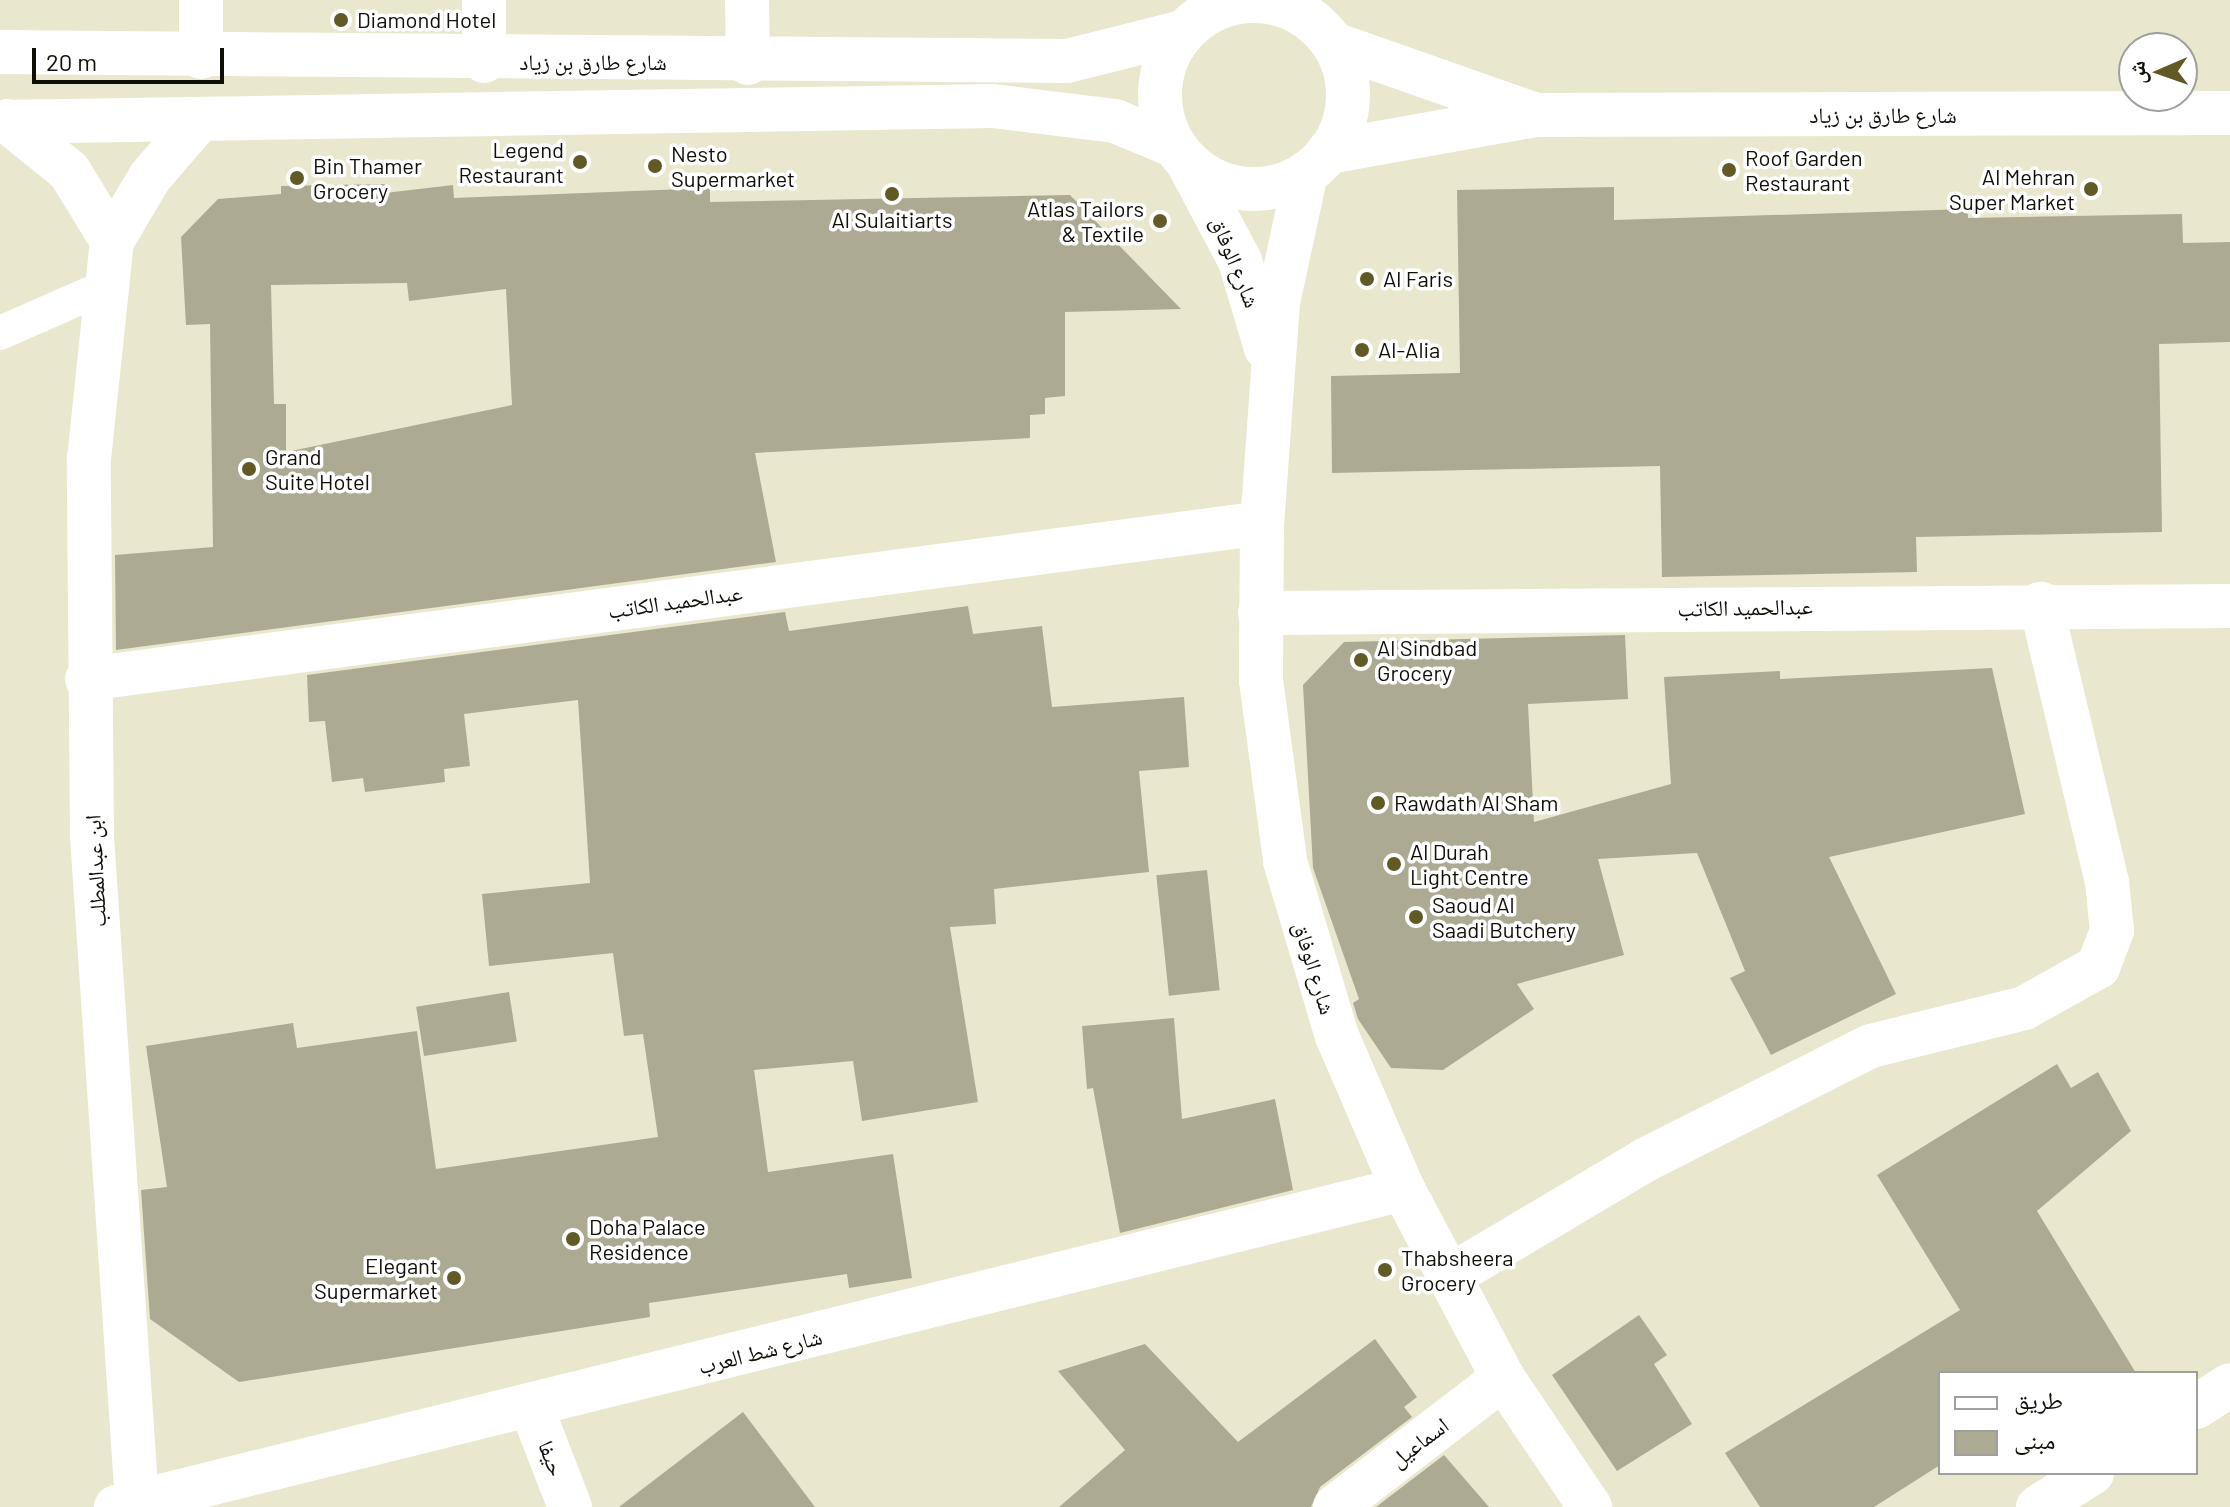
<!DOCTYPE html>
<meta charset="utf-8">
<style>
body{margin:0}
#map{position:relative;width:2230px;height:1507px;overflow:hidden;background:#eae7cf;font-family:Barlow,"Noto Naskh Arabic",sans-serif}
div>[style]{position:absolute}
.building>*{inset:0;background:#adaa94;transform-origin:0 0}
.service>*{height:34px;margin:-17px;padding:0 17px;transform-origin:17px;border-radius:17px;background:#fff}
.minor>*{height:44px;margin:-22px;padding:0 22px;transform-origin:22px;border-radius:22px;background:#fff}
.minor>.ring{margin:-22px;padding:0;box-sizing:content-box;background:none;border:44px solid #fff;border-radius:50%}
.dots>*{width:22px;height:22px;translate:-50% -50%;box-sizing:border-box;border:4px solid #fff;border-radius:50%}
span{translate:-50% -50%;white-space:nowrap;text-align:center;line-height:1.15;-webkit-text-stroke:7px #fff;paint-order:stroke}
.poi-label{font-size:22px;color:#0f0e07}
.left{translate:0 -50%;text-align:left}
.right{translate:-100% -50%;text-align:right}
.street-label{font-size:22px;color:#0f0e07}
.legend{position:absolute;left:1938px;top:1371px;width:260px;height:104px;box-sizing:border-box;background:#fff;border:2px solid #9f9f9c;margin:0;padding:10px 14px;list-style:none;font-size:24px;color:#0f0e07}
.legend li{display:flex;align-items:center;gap:16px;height:40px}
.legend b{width:40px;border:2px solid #9f9f9c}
.north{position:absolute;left:2118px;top:32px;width:80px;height:80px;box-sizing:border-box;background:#fff;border:2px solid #9f9f9c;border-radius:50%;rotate:268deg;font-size:22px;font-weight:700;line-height:32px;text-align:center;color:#0f0e07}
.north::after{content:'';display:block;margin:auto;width:28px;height:36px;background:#615a26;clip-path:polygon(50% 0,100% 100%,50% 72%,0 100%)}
.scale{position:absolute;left:32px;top:48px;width:192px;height:36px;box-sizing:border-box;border:4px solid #0f0e07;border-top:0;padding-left:10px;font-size:24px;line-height:28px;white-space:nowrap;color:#0f0e07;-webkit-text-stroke:6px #fff;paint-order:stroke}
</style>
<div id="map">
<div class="building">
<div style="clip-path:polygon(evenodd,385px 184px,385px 193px,453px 185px,454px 198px,710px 188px,710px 202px,1070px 195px,1181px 309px,1065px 312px,1065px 396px,1045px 398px,1045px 414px,1030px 415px,1030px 438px,755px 453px,776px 562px,116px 650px,115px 555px,213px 547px,210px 324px,186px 325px,181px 237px,218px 199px,281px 194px,281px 186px,385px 184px,407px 283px,409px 301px,506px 289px,512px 405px,286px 452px,286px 404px,274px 404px,271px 285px,407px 283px)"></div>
<div style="clip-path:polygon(1614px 187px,1614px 220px,1968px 209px,1968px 218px,2182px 214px,2183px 243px,2230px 242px,2230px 342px,2159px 344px,2162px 532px,1916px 537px,1917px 572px,1662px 577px,1660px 466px,1332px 473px,1331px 376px,1460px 373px,1457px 190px)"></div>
<div style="clip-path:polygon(968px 606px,973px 634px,1042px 626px,1052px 707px,1184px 697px,1189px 767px,1139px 771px,1149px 872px,994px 889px,996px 924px,950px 927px,978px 1102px,862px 1121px,853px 1061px,754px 1070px,768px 1172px,893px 1154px,912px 1278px,849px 1288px,847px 1274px,649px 1303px,650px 1317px,239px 1382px,150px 1319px,141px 1190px,167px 1187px,146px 1046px,293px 1023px,297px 1048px,417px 1031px,436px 1169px,658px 1137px,643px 1034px,624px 1036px,613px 953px,489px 966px,482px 894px,590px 883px,578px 700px,464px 714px,470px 766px,444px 769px,445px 782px,365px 792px,363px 778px,332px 782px,325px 721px,309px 722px,307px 675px,785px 612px,789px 631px)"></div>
<div style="clip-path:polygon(1625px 635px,1628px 699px,1528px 704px,1534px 822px,1671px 784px,1664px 677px,1780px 671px,1780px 679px,1992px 668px,2025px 814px,1829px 857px,1896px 994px,1771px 1055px,1730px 978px,1745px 971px,1697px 853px,1598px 859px,1624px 955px,1517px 984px,1534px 1009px,1443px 1070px,1391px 1068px,1358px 1019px,1353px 1003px,1359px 999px,1313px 868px,1303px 685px,1344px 642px)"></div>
<div style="left:1207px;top:870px;width:121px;height:51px;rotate:84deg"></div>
<div style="left:509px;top:992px;width:50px;height:94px;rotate:81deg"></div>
<div style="clip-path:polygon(1174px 1018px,1182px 1119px,1275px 1099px,1293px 1190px,1120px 1233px,1093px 1088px,1087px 1089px,1082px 1026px)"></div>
<div style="clip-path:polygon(2057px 1064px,2071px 1088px,2098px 1072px,2131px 1131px,2037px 1211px,2136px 1373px,1940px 1373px,1940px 1465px,1874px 1507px,1760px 1507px,1725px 1453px,1960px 1310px,1877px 1175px)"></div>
<div style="clip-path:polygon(1639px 1315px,1667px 1355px,1654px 1364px,1692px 1424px,1617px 1471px,1552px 1375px)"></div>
<div style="clip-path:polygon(1375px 1339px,1417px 1397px,1404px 1407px,1412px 1417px,1320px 1487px,1311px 1507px,1059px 1507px,1125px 1450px,1058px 1371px,1145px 1344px,1238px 1442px)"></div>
<div style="clip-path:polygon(743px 1412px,815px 1507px,619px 1507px)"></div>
<div style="clip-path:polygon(1444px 1455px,1489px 1507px,1376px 1507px)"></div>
</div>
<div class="service">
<div style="left:0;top:333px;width:115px;rotate:-23.7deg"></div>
</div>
<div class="minor">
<div style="left:747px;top:0;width:63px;rotate:89.1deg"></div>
<div class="ring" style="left:1160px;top:1px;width:144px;height:144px"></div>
<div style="left:1334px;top:44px;width:211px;rotate:19.4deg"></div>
<div style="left:0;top:52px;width:1067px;rotate:0.48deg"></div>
<div style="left:1067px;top:61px;width:120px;rotate:-14deg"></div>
<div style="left:201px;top:57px;width:57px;rotate:-90deg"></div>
<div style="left:484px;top:61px;width:61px;rotate:-90deg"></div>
<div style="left:7px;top:121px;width:80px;rotate:38.9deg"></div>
<div style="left:69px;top:171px;width:82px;rotate:58.4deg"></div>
<div style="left:0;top:122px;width:993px;rotate:-0.92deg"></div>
<div style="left:993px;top:106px;width:123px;rotate:7deg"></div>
<div style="left:1115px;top:121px;width:65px;rotate:22.6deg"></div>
<div style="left:1328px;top:152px;width:211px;rotate:-10.1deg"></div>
<div style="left:1536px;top:115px;width:694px;rotate:-0.17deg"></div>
<div style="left:1188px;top:163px;width:111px;rotate:62deg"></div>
<div style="left:1240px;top:261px;width:91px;rotate:73.4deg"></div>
<div style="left:1306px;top:173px;width:132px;rotate:102.2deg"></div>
<div style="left:1278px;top:302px;width:222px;rotate:94.1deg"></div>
<div style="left:1262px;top:523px;width:157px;rotate:90.4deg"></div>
<div style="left:1261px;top:680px;width:183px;rotate:82.4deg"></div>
<div style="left:1285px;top:861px;width:183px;rotate:73.5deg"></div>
<div style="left:1337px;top:1036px;width:167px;rotate:66.7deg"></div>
<div style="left:1403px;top:1189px;width:214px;rotate:62.1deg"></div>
<div style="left:1503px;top:1378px;width:156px;rotate:56deg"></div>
<div style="left:1260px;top:613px;width:970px;rotate:-0.41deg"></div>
<div style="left:87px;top:679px;width:1185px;rotate:-7.56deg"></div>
<div style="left:1450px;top:1276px;width:227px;rotate:-30.7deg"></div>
<div style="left:1645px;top:1160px;width:253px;rotate:-26.8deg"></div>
<div style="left:1871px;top:1046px;width:158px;rotate:-13.9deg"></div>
<div style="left:2024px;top:1008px;width:85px;rotate:-29deg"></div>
<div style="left:2098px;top:967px;width:39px;rotate:-69deg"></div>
<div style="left:2112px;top:931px;width:49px;rotate:-95.8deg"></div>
<div style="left:2107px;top:882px;width:286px;rotate:-103.4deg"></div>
<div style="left:2196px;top:1407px;width:40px;rotate:-32.9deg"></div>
<div style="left:532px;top:1409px;width:105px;rotate:68.8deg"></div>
<div style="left:137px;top:1502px;width:668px;rotate:-93.87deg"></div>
<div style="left:92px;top:836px;width:377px;rotate:-90.5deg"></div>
<div style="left:89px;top:459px;width:219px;rotate:-84deg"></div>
<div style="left:112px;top:241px;width:74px;rotate:-59.3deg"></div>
<div style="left:150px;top:177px;width:74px;rotate:-49.4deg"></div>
<div style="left:116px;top:1507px;width:1326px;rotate:-13.88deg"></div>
<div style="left:1335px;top:1507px;width:212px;rotate:-37.5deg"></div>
<div style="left:2038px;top:1507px;width:64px;rotate:-32.2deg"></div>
</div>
<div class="dots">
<div style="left:341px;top:20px;background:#615a26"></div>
<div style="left:580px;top:162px;background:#615a26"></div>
<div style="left:655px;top:166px;background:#615a26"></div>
<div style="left:1729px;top:170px;background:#615a26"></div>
<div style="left:297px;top:178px;background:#615a26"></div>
<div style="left:2091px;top:189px;background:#615a26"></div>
<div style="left:892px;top:194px;background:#615a26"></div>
<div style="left:1160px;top:221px;background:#615a26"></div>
<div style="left:1367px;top:279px;background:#615a26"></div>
<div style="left:1362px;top:350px;background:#615a26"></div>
<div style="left:249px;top:469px;background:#615a26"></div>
<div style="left:1361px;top:660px;background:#615a26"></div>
<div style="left:1378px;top:803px;background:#615a26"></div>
<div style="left:1394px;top:864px;background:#615a26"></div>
<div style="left:1416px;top:917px;background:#615a26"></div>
<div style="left:573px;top:1239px;background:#615a26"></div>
<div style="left:1385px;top:1270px;background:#615a26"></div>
<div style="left:454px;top:1278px;background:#615a26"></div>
</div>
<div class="poi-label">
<span class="left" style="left:357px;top:20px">Diamond Hotel</span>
<span class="right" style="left:564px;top:162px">Legend<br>Restaurant</span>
<span class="left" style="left:671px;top:166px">Nesto<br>Supermarket</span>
<span class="left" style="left:1745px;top:170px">Roof Garden<br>Restaurant</span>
<span class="left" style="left:313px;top:178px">Bin Thamer<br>Grocery</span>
<span class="right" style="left:2075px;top:189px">Al Mehran<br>Super Market</span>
<span class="right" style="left:1144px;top:221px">Atlas Tailors<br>&amp; Textile</span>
<span style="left:892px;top:220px">Al Sulaitiarts</span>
<span class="left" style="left:1383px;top:279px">Al Faris</span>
<span class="left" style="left:1378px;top:350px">Al-Alia</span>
<span class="left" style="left:265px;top:469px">Grand<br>Suite Hotel</span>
<span class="left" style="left:1377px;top:660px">Al Sindbad<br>Grocery</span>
<span class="left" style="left:1394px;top:803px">Rawdath Al Sham</span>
<span class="left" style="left:1410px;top:864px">Al Durah<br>Light Centre</span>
<span class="left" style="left:1432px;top:917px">Saoud Al<br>Saadi Butchery</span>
<span class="left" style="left:589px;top:1239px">Doha Palace<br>Residence</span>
<span class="left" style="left:1401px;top:1270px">Thabsheera<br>Grocery</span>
<span class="right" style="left:438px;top:1278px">Elegant<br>Supermarket</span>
</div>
<div class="street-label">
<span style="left:593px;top:62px">شارع طارق بن زياد</span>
<span style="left:1883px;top:115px">شارع طارق بن زياد</span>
<span style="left:1236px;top:262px;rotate:68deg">شارع الوفاق</span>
<span style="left:675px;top:601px;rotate:-8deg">عبدالحميد الكاتب</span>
<span style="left:1745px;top:607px;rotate:-1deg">عبدالحميد الكاتب</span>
<span style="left:95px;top:871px;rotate:-93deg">ابن عبدالمطلب</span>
<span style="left:1315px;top:968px;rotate:73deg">شارع الوفاق</span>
<span style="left:760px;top:1351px;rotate:-14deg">شارع شط العرب</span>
<span style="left:1419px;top:1442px;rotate:-37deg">اسماعيل</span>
<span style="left:552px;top:1458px;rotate:69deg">حيفا</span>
</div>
<ul class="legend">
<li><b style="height:10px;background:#fff"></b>طريق</li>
<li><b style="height:22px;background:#adaa94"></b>مبنى</li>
</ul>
<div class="north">ش</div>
<div class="scale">20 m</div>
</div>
